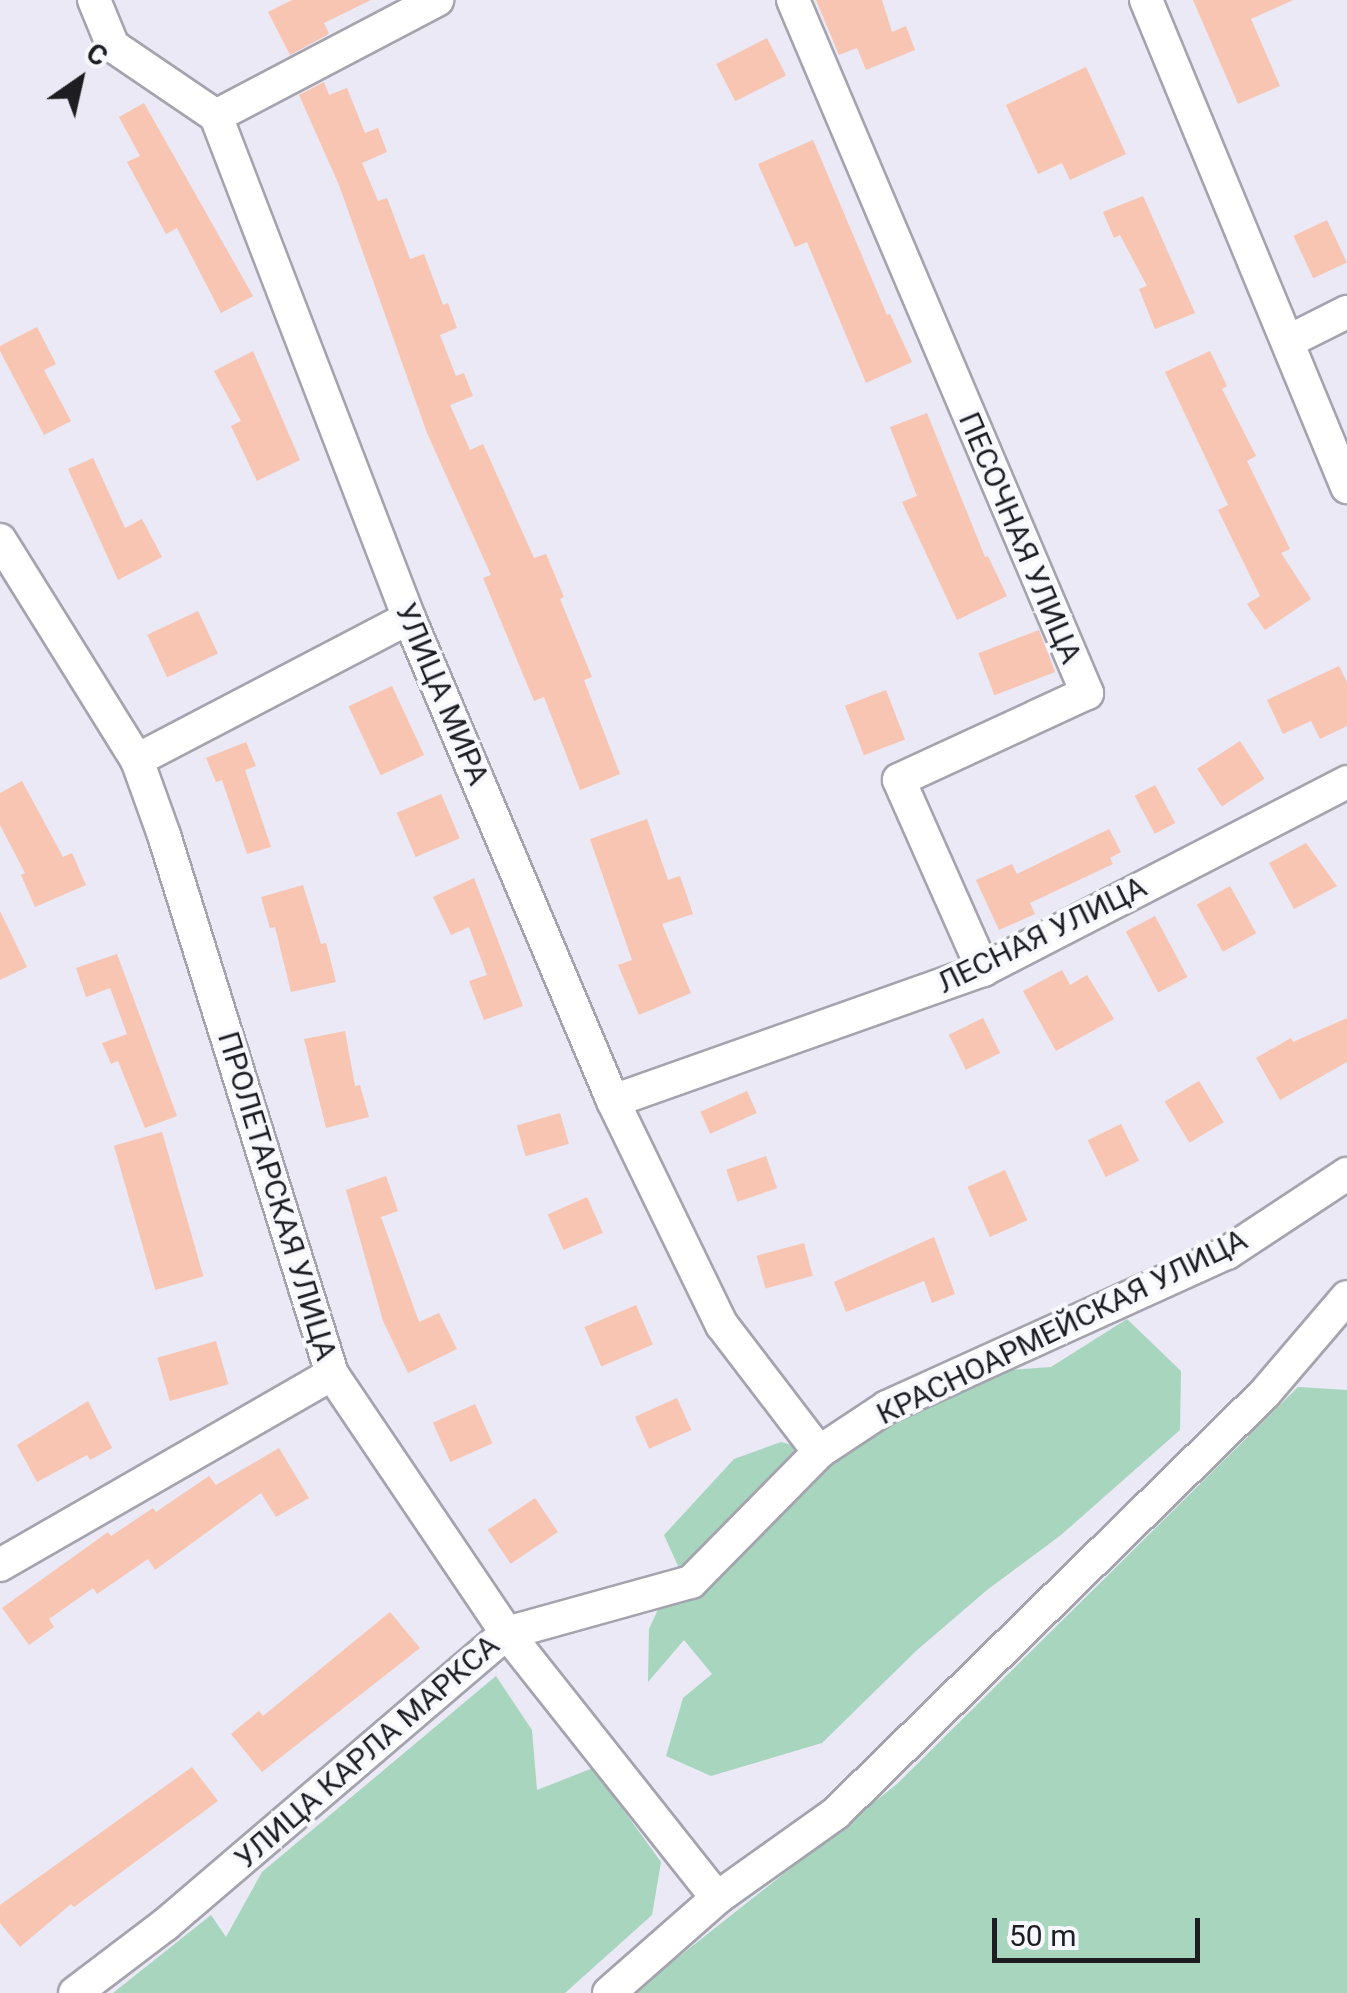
<!DOCTYPE html>
<meta charset="utf-8">
<style>
body{margin:0}
#map{position:relative;width:1347px;height:1993px;overflow:hidden;background:#eae9f5;font-family:Roboto,sans-serif}
div>[style]{position:absolute}
.green>*{inset:0;background:#a7d5be}
.building>*{inset:0;background:#f7c5b1;transform-origin:0 0}
.roads{filter:drop-shadow(2px 0 #a4a3ae) drop-shadow(-2px 0 #a4a3ae) drop-shadow(0 2px #a4a3ae) drop-shadow(0 -2px #a4a3ae)}
.minor>*{height:32px;margin:-16px;padding:0 16px;transform-origin:16px;border-radius:16px;background:#fff}
span{translate:-50% -50%;white-space:nowrap;text-align:center;line-height:1.15;-webkit-text-stroke:8px #f7f7fe;paint-order:stroke}
.street-label{font-size:30px;color:#1e1e22}
.north{position:absolute;left:30px;top:30px;width:100px;height:100px;-webkit-text-stroke:8px #f7f7fe;paint-order:stroke;rotate:34deg;font-size:28px;font-weight:700;line-height:40px;text-align:center;color:#1e1e22}
.north::after{content:'';display:block;margin:auto;width:35px;height:45px;background:#1e1e22;clip-path:polygon(50% 0,100% 100%,50% 72%,0 100%)}
.scale{position:absolute;left:992px;top:1918px;width:208px;height:45px;box-sizing:border-box;border:5px solid #1e1e22;border-top:0;padding-left:12px;font-size:30px;line-height:35px;white-space:nowrap;color:#1e1e22;-webkit-text-stroke:8px #f7f7fe;paint-order:stroke}
</style>
<div id="map">
<div class="green">
<div style="clip-path:polygon(1127px 1319px,1181px 1371px,1180px 1430px,1061px 1535px,987px 1590px,916px 1651px,822px 1743px,711px 1776px,666px 1756px,683px 1698px,712px 1674px,684px 1640px,648px 1682px,649px 1629px,678px 1566px,664px 1535px,734px 1459px,781px 1442px,819px 1452px,963px 1373px,1051px 1367px)"></div>
<div style="clip-path:polygon(1298px 1387px,1347px 1390px,1347px 1993px,633px 1993px,897px 1784px)"></div>
<div style="clip-path:polygon(496px 1676px,532px 1730px,537px 1790px,593px 1768px,661px 1862px,652px 1915px,565px 1993px,113px 1993px,211px 1915px,226px 1937px,262px 1872px)"></div>
</div>
<div class="building">
<div style="clip-path:polygon(292px 0,371px 0,324px 23px,329px 34px,290px 55px,268px 12px)"></div>
<div style="clip-path:polygon(816px 0,882px 0,892px 32px,906px 26px,915px 50px,866px 70px,857px 48px,839px 55px)"></div>
<div style="clip-path:polygon(1193px 0,1293px 0,1251px 19px,1280px 86px,1238px 104px)"></div>
<div style="left:767px;top:38px;width:42px;height:57px;rotate:63deg"></div>
<div style="clip-path:polygon(1086px 67px,1126px 154px,1070px 180px,1062px 163px,1038px 174px,1006px 105px)"></div>
<div style="clip-path:polygon(324px 82px,329px 95px,347px 88px,365px 133px,378px 128px,387px 152px,362px 163px,378px 201px,387px 198px,410px 259px,424px 254px,443px 305px,448px 303px,457px 328px,440px 335px,456px 376px,464px 373px,473px 396px,450px 405px,470px 450px,483px 444px,534px 558px,546px 554px,564px 597px,560px 599px,592px 677px,584px 680px,620px 774px,580px 790px,544px 697px,534px 701px,483px 578px,491px 575px,427px 433px,339px 185px,299px 95px)"></div>
<div style="clip-path:polygon(144px 103px,253px 296px,221px 313px,177px 228px,166px 234px,127px 162px,140px 156px,119px 117px)"></div>
<div style="clip-path:polygon(813px 140px,887px 315px,890px 314px,912px 362px,866px 383px,807px 242px,795px 247px,758px 164px)"></div>
<div style="clip-path:polygon(1143px 196px,1195px 313px,1155px 329px,1139px 289px,1147px 286px,1120px 235px,1114px 238px,1103px 212px)"></div>
<div style="left:1327px;top:220px;width:47px;height:37px;rotate:65deg"></div>
<div style="clip-path:polygon(37px 327px,56px 364px,44px 370px,71px 421px,44px 435px,0 351px,0 346px)"></div>
<div style="clip-path:polygon(253px 351px,300px 460px,257px 481px,231px 426px,241px 421px,214px 371px)"></div>
<div style="clip-path:polygon(1210px 351px,1227px 386px,1222px 389px,1256px 456px,1247px 461px,1290px 549px,1281px 553px,1311px 599px,1265px 630px,1247px 604px,1260px 596px,1218px 510px,1228px 505px,1165px 372px)"></div>
<div style="clip-path:polygon(927px 413px,985px 557px,988px 556px,1007px 596px,957px 620px,902px 502px,917px 496px,890px 427px)"></div>
<div style="clip-path:polygon(93px 458px,125px 528px,142px 519px,162px 557px,118px 580px,68px 469px)"></div>
<div style="left:198px;top:611px;width:47px;height:56px;rotate:65deg"></div>
<div style="left:1039px;top:630px;width:45px;height:65px;rotate:69deg"></div>
<div style="clip-path:polygon(1339px 666px,1347px 682px,1347px 726px,1320px 739px,1311px 721px,1283px 734px,1267px 700px)"></div>
<div style="left:392px;top:686px;width:76px;height:48px;rotate:65deg"></div>
<div style="left:886px;top:690px;width:53px;height:44px;rotate:69deg"></div>
<div style="left:1240px;top:741px;width:45px;height:51px;rotate:57deg"></div>
<div style="clip-path:polygon(246px 742px,256px 766px,245px 770px,271px 847px,247px 854px,222px 780px,216px 782px,206px 758px)"></div>
<div style="clip-path:polygon(22px 781px,63px 857px,72px 853px,86px 885px,35px 907px,21px 875px,25px 873px,0 825px,0 793px)"></div>
<div style="left:1155px;top:785px;width:43px;height:23px;rotate:62deg"></div>
<div style="left:441px;top:794px;width:48px;height:48px;rotate:67deg"></div>
<div style="clip-path:polygon(647px 819px,668px 880px,680px 876px,693px 914px,662px 924px,691px 993px,639px 1015px,618px 965px,632px 960px,590px 839px)"></div>
<div style="clip-path:polygon(1109px 829px,1121px 852px,1110px 858px,1113px 864px,1030px 903px,1035px 914px,999px 930px,976px 880px,1012px 864px,1017px 874px)"></div>
<div style="clip-path:polygon(1306px 843px,1337px 886px,1294px 909px,1269px 863px)"></div>
<div style="clip-path:polygon(474px 878px,523px 1006px,484px 1020px,469px 981px,487px 975px,469px 927px,451px 935px,433px 897px)"></div>
<div style="clip-path:polygon(303px 885px,321px 944px,326px 943px,336px 982px,291px 992px,275px 927px,270px 928px,261px 897px)"></div>
<div style="left:1230px;top:886px;width:54px;height:38px;rotate:61deg"></div>
<div style="clip-path:polygon(0 911px,27px 967px,0 980px)"></div>
<div style="left:1155px;top:916px;width:69px;height:33px;rotate:62deg"></div>
<div style="clip-path:polygon(117px 954px,177px 1116px,145px 1128px,118px 1061px,111px 1064px,102px 1043px,127px 1034px,110px 988px,86px 997px,76px 968px)"></div>
<div style="clip-path:polygon(1062px 970px,1070px 985px,1087px 975px,1114px 1019px,1056px 1051px,1023px 991px)"></div>
<div style="left:983px;top:1018px;width:39px;height:38px;rotate:64deg"></div>
<div style="clip-path:polygon(1347px 1018px,1347px 1062px,1280px 1100px,1256px 1058px,1291px 1038px,1293px 1042px)"></div>
<div style="clip-path:polygon(345px 1031px,355px 1086px,360px 1085px,369px 1117px,326px 1128px,304px 1039px)"></div>
<div style="left:1199px;top:1081px;width:48px;height:40px;rotate:59deg"></div>
<div style="left:747px;top:1091px;width:24px;height:51px;rotate:66deg"></div>
<div style="left:560px;top:1113px;width:32px;height:45px;rotate:74deg"></div>
<div style="left:1121px;top:1124px;width:41px;height:37px;rotate:64deg"></div>
<div style="left:162px;top:1132px;width:150px;height:50px;rotate:74deg"></div>
<div style="left:766px;top:1156px;width:34px;height:42px;rotate:71deg"></div>
<div style="left:1005px;top:1170px;width:55px;height:41px;rotate:66deg"></div>
<div style="clip-path:polygon(386px 1176px,398px 1211px,381px 1217px,419px 1322px,439px 1313px,457px 1349px,408px 1373px,383px 1321px,346px 1190px)"></div>
<div style="left:587px;top:1197px;width:39px;height:43px;rotate:66deg"></div>
<div style="clip-path:polygon(934px 1237px,955px 1294px,932px 1303px,924px 1281px,846px 1312px,834px 1282px)"></div>
<div style="left:804px;top:1243px;width:34px;height:49px;rotate:75deg"></div>
<div style="left:636px;top:1305px;width:43px;height:56px;rotate:67deg"></div>
<div style="left:216px;top:1341px;width:45px;height:61px;rotate:74deg"></div>
<div style="left:677px;top:1398px;width:35px;height:46px;rotate:66deg"></div>
<div style="clip-path:polygon(88px 1401px,112px 1448px,90px 1460px,87px 1455px,37px 1482px,17px 1445px)"></div>
<div style="left:475px;top:1404px;width:43px;height:46px;rotate:66deg"></div>
<div style="clip-path:polygon(279px 1448px,309px 1498px,276px 1517px,261px 1493px,155px 1570px,148px 1559px,97px 1594px,93px 1588px,49px 1619px,54px 1627px,29px 1645px,2px 1608px,108px 1532px,111px 1536px,153px 1508px,156px 1512px,209px 1476px,216px 1485px)"></div>
<div style="left:535px;top:1498px;width:41px;height:57px;rotate:56deg"></div>
<div style="clip-path:polygon(390px 1612px,420px 1648px,262px 1772px,231px 1734px,259px 1711px,263px 1716px)"></div>
<div style="clip-path:polygon(192px 1767px,218px 1801px,74px 1907px,71px 1904px,20px 1947px,0 1923px,0 1905px)"></div>
</div>
<div class="roads">
<div class="minor">
<div style="left:94px;top:0;width:50px;rotate:67.6deg"></div>
<div style="left:113px;top:46px;width:125px;rotate:34.2deg"></div>
<div style="left:216px;top:116px;width:538px;rotate:68.97deg"></div>
<div style="left:409px;top:618px;width:524px;rotate:67.1deg"></div>
<div style="left:613px;top:1101px;width:249px;rotate:64.1deg"></div>
<div style="left:722px;top:1325px;width:160px;rotate:52.6deg"></div>
<div style="left:819px;top:1452px;width:82px;rotate:-33.5deg"></div>
<div style="left:887px;top:1407px;width:373px;rotate:-24.4deg"></div>
<div style="left:1227px;top:1253px;width:144px;rotate:-33.4deg"></div>
<div style="left:793px;top:0;width:753px;rotate:67.01deg"></div>
<div style="left:1087px;top:693px;width:207px;rotate:155.2deg"></div>
<div style="left:899px;top:780px;width:208px;rotate:66.1deg"></div>
<div style="left:1146px;top:0;width:527px;rotate:67.57deg"></div>
<div style="left:216px;top:116px;width:250px;rotate:-27.7deg"></div>
<div style="left:1289px;top:341px;width:65px;rotate:-26.6deg"></div>
<div style="left:0;top:540px;width:259px;rotate:58.1deg"></div>
<div style="left:137px;top:760px;width:80px;rotate:70.2deg"></div>
<div style="left:164px;top:835px;width:565px;rotate:72.69deg"></div>
<div style="left:332px;top:1374px;width:313px;rotate:56deg"></div>
<div style="left:507px;top:1633px;width:338px;rotate:51.6deg"></div>
<div style="left:137px;top:760px;width:307px;rotate:-27.6deg"></div>
<div style="left:613px;top:1101px;width:393px;rotate:-19.5deg"></div>
<div style="left:983px;top:970px;width:410px;rotate:-27.3deg"></div>
<div style="left:0;top:1565px;width:383px;rotate:-29.9deg"></div>
<div style="left:75px;top:1993px;width:114px;rotate:-37.2deg"></div>
<div style="left:166px;top:1924px;width:448px;rotate:-40.5deg"></div>
<div style="left:507px;top:1633px;width:191px;rotate:-15.5deg"></div>
<div style="left:691px;top:1582px;width:182px;rotate:-45.4deg"></div>
<div style="left:609px;top:1993px;width:144px;rotate:-41.3deg"></div>
<div style="left:717px;top:1898px;width:146px;rotate:-35.5deg"></div>
<div style="left:836px;top:1813px;width:600px;rotate:-44.39deg"></div>
<div style="left:1265px;top:1393px;width:126px;rotate:-49.5deg"></div>
</div>
</div>
<div class="street-label">
<span style="left:1020px;top:538px;rotate:67deg">ПЕСОЧНАЯ УЛИЦА</span>
<span style="left:442px;top:694px;rotate:67deg">УЛИЦА МИРА</span>
<span style="left:1042px;top:935px;rotate:-26deg">ЛЕСНАЯ УЛИЦА</span>
<span style="left:277px;top:1196px;rotate:73deg">ПРОЛЕТАРСКАЯ УЛИЦА</span>
<span style="left:1062px;top:1327px;rotate:-26deg">КРАСНОАРМЕЙСКАЯ УЛИЦА</span>
<span style="left:367px;top:1752px;rotate:-41deg">УЛИЦА КАРЛА МАРКСА</span>
</div>
<div class="north">С</div>
<div class="scale">50 m</div>
</div>
